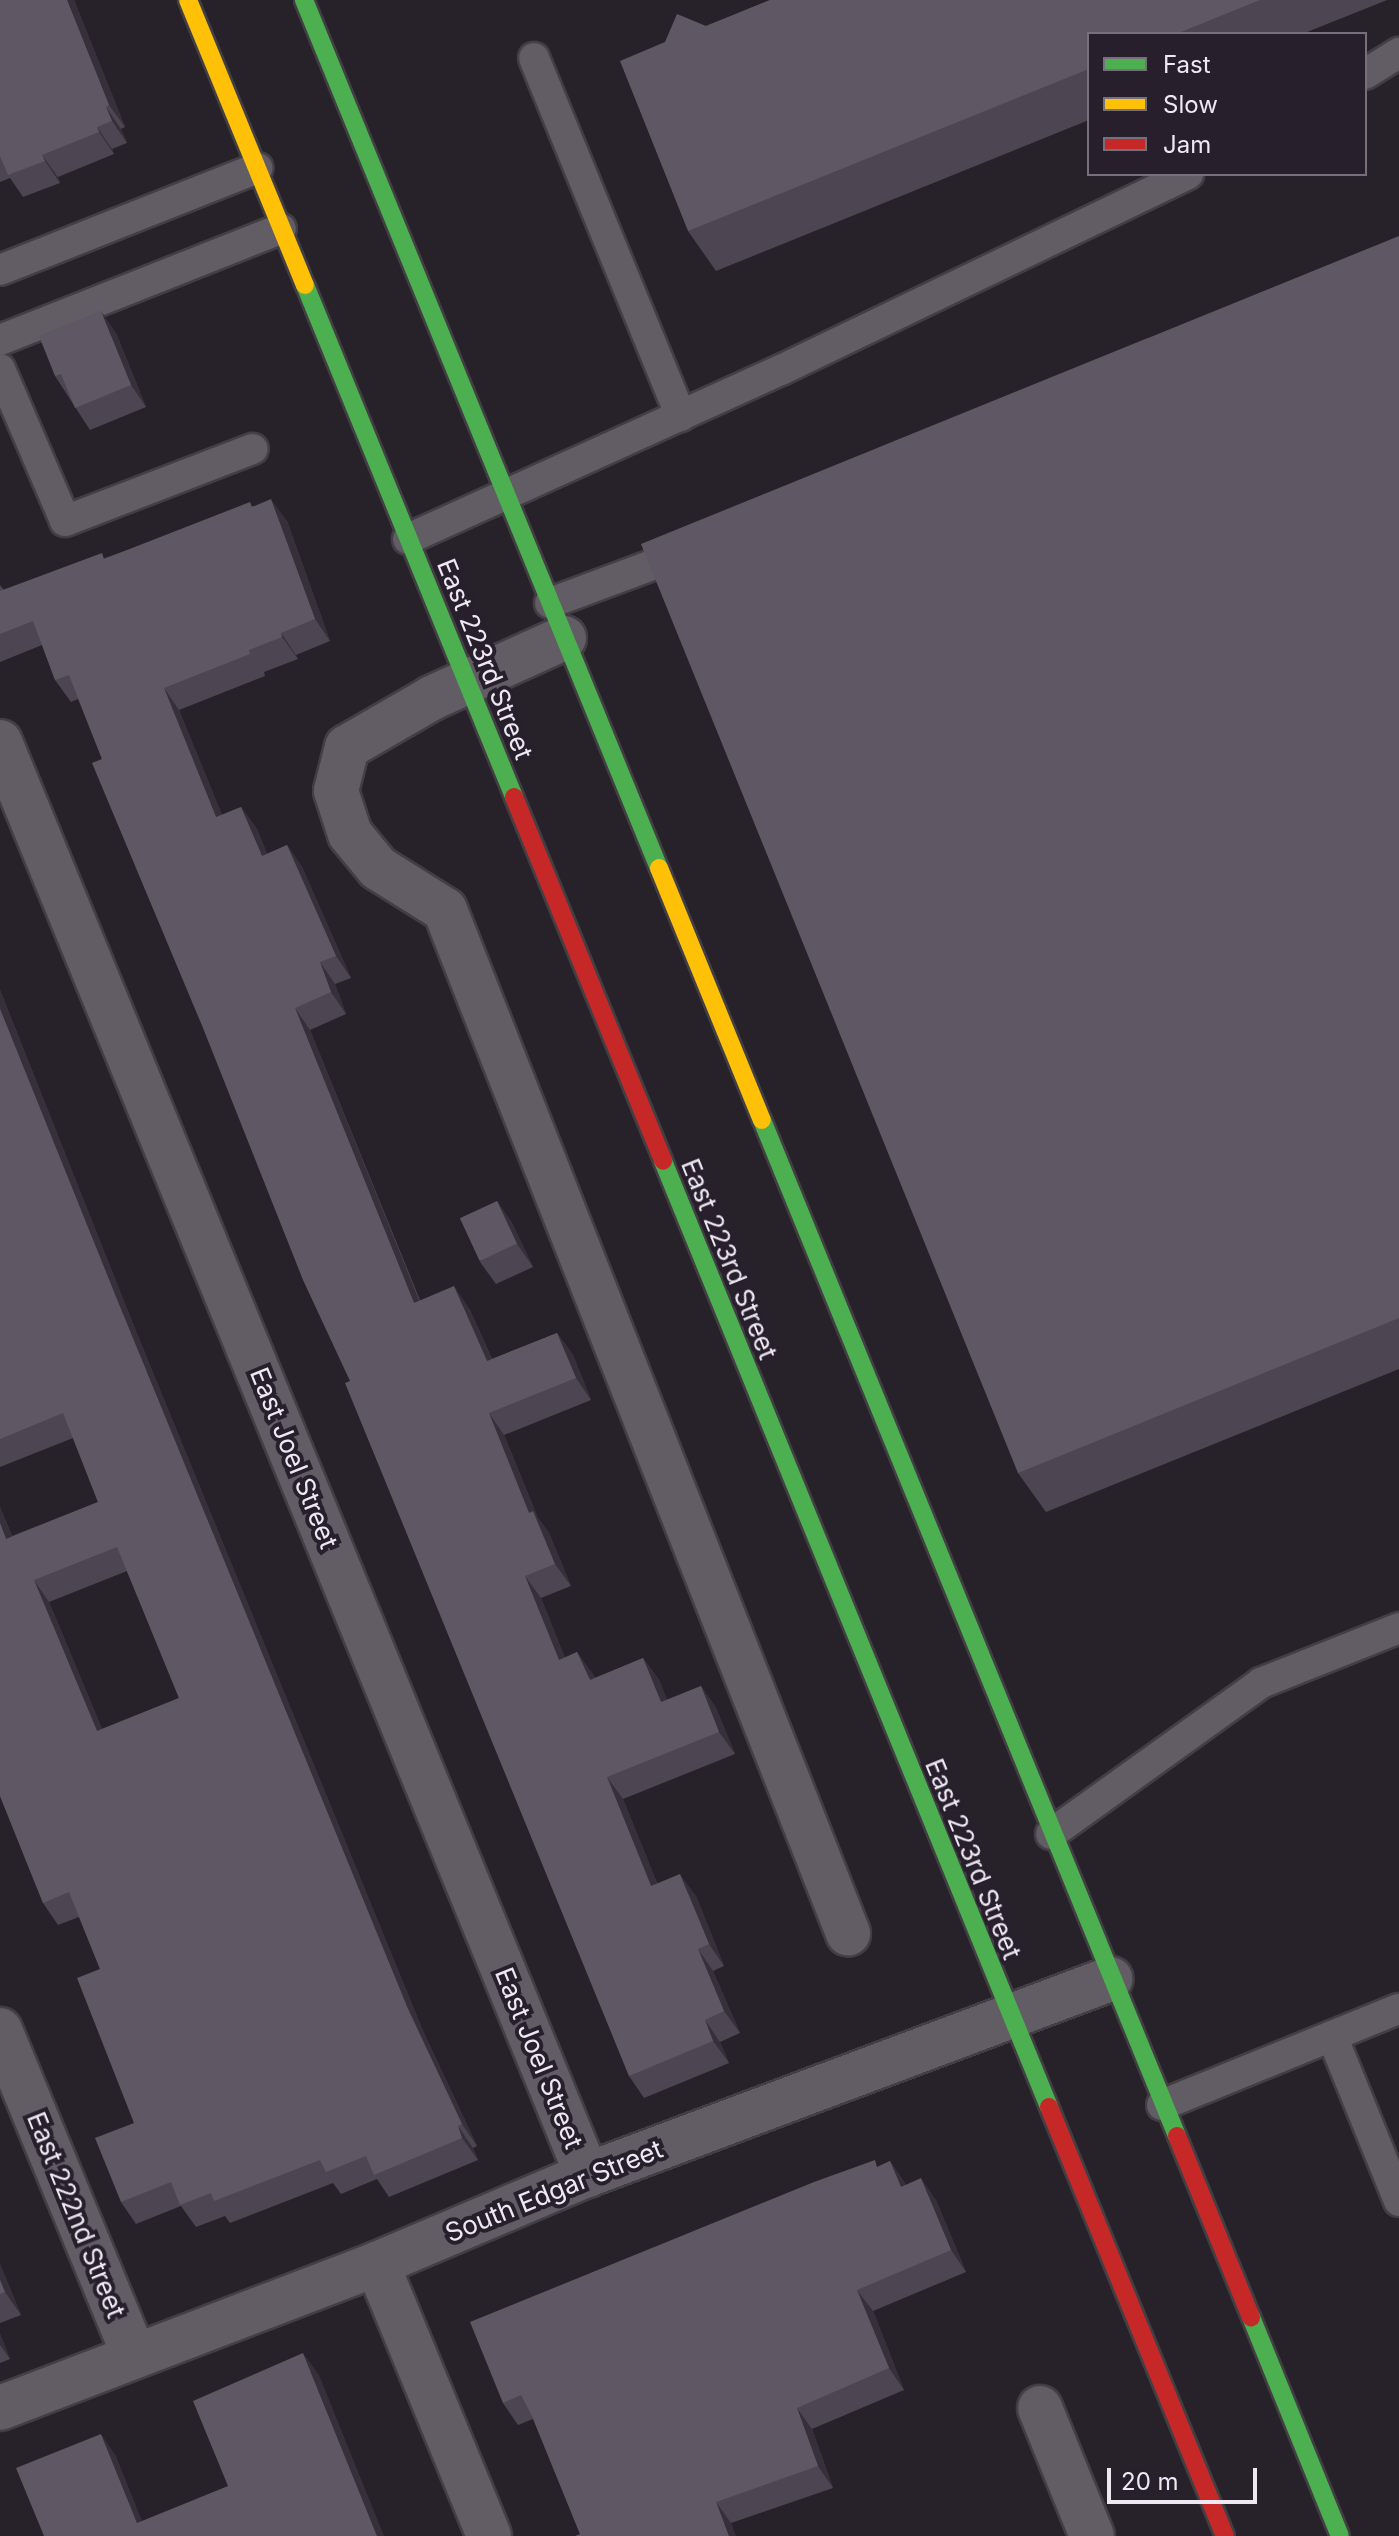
<!DOCTYPE html>
<style>
body{margin:0}
#map{position:relative;width:1399px;height:2536px;overflow:hidden;background:#272229;font-family:Inter,sans-serif}
div>[style]{position:absolute}
.roads{filter:drop-shadow(2px 0 #423f44) drop-shadow(-2px 0 #423f44) drop-shadow(0 2px #423f44) drop-shadow(0 -2px #423f44)}
.lane>*{height:30px;margin:-15px;padding:0 15px;transform-origin:15px;border-radius:15px;background:#625c64}
.street>*{height:44px;margin:-22px;padding:0 22px;transform-origin:22px;border-radius:22px;background:#625c64}
.fast>*{height:18px;margin:-9px;padding:0 9px;transform-origin:9px;border-radius:9px;background:#4caf50}
.slow>*{height:18px;margin:-9px;padding:0 9px;transform-origin:9px;border-radius:9px;background:#ffc107}
.jam>*{height:18px;margin:-9px;padding:0 9px;transform-origin:9px;border-radius:9px;background:#c62828}
.wall>*{inset:0;background:#4e4553}
.shaded-wall>*{inset:0;background:#37303b}
.building>*{inset:0;background:#5f5764;transform-origin:0 0}
span{translate:-50% -50%;white-space:nowrap;text-align:center;line-height:1.15;-webkit-text-stroke:8px #281f2c;paint-order:stroke}
.street-label{font-size:26px;color:#ede8f1}
.legend{position:absolute;left:1087px;top:32px;width:280px;height:144px;box-sizing:border-box;background:#281f2c;border:2px solid #776f7b;margin:0;padding:10px 14px;list-style:none;font-size:24px;color:#ede8f1}
.legend li{display:flex;align-items:center;gap:16px;height:40px}
.legend b{width:40px;border:2px solid #776f7b}
.scale{position:absolute;left:1107px;top:2468px;width:150px;height:36px;box-sizing:border-box;border:4px solid #ede8f1;border-top:0;padding-left:10px;font-size:24px;line-height:28px;white-space:nowrap;color:#ede8f1;-webkit-text-stroke:6px #281f2c;paint-order:stroke}
</style>
<div id="map">
<div class="roads">
<div class="lane">
<div style="left:534px;top:58px;width:387px;rotate:67.7deg"></div>
<div style="left:1365px;top:74px;width:40px;rotate:-32deg"></div>
<div style="left:0;top:270px;width:277px;rotate:-21.6deg"></div>
<div style="left:0;top:340px;width:302px;rotate:-21.6deg"></div>
<div style="left:0;top:369px;width:165px;rotate:66.8deg"></div>
<div style="left:65px;top:521px;width:201px;rotate:-21deg"></div>
<div style="left:408px;top:539px;width:409px;rotate:-24.4deg"></div>
<div style="left:781px;top:370px;width:452px;rotate:-25.7deg"></div>
<div style="left:550px;top:603px;width:146px;rotate:-20.4deg"></div>
<div style="left:1051px;top:1834px;width:259px;rotate:-35.7deg"></div>
<div style="left:1261px;top:1683px;width:149px;rotate:-21.7deg"></div>
<div style="left:1332px;top:2036px;width:178px;rotate:67.9deg"></div>
<div style="left:1162px;top:2105px;width:256px;rotate:-22.1deg"></div>
</div>
<div class="street">
<div style="left:564px;top:638px;width:145px;rotate:155.6deg"></div>
<div style="left:432px;top:698px;width:98px;rotate:150deg"></div>
<div style="left:347px;top:747px;width:45px;rotate:104deg"></div>
<div style="left:336px;top:791px;width:45px;rotate:72deg"></div>
<div style="left:350px;top:834px;width:44px;rotate:50.5deg"></div>
<div style="left:378px;top:868px;width:79px;rotate:32.1deg"></div>
<div style="left:445px;top:910px;width:1100px;rotate:68.5deg"></div>
<div style="left:0;top:742px;width:1549px;rotate:67.72deg"></div>
<div style="left:0;top:2030px;width:352px;rotate:67.6deg"></div>
<div style="left:377px;top:2264px;width:294px;rotate:67.6deg"></div>
<div style="left:0;top:2408px;width:404px;rotate:-20.9deg"></div>
<div style="left:377px;top:2264px;width:228px;rotate:-23deg"></div>
<div style="left:587px;top:2175px;width:559px;rotate:-20.54deg"></div>
<div style="left:1040px;top:2408px;width:138px;rotate:67.9deg"></div>
</div>
<div class="fast">
<div style="left:304px;top:0;width:938px;rotate:67.76deg"></div>
<div style="left:305px;top:285px;width:553px;rotate:67.79deg"></div>
<div style="left:762px;top:1120px;width:1097px;rotate:67.78deg"></div>
<div style="left:663px;top:1161px;width:1022px;rotate:67.8deg"></div>
<div style="left:1251px;top:2317px;width:236px;rotate:67.9deg"></div>
</div>
<div class="slow">
<div style="left:188px;top:0;width:308px;rotate:67.7deg"></div>
<div style="left:659px;top:868px;width:272px;rotate:67.8deg"></div>
</div>
<div class="jam">
<div style="left:514px;top:797px;width:393px;rotate:67.7deg"></div>
<div style="left:1049px;top:2107px;width:464px;rotate:67.7deg"></div>
<div style="left:1177px;top:2136px;width:196px;rotate:67.8deg"></div>
</div>
</div>
<div class="wall">
<div style="clip-path:polygon(0 0,74px 0,125px 127px,121px 129px,127px 143px,112px 149px,114px 154px,58px 177px,60px 183px,23px 197px,10px 178px,0 182px)"></div>
<div style="clip-path:polygon(770px 0,1387px 0,1302px 34px,1089px 34px,1089px 120px,716px 271px,688px 231px,706px 26px)"></div>
<div style="clip-path:polygon(1399px 236px,1399px 1369px,1046px 1512px,1018px 1473px)"></div>
<div style="clip-path:polygon(116px 333px,146px 407px,90px 430px,55px 376px)"></div>
<div style="clip-path:polygon(253px 506px,287px 521px,330px 641px,296px 655px,298px 659px,264px 672px,265px 676px,179px 710px,222px 815px,241px 807px,257px 829px,267px 854px,287px 845px,302px 867px,351px 978px,335px 984px,346px 1014px,310px 1030px,420px 1300px,469px 1308px,492px 1359px,557px 1333px,573px 1355px,591px 1400px,504px 1435px,538px 1518px,549px 1533px,571px 1586px,541px 1598px,565px 1658px,577px 1652px,595px 1678px,643px 1658px,659px 1680px,667px 1700px,701px 1686px,716px 1708px,735px 1754px,623px 1799px,657px 1883px,696px 1896px,724px 1966px,713px 1971px,740px 2033px,720px 2042px,729px 2063px,644px 2098px,629px 2076px,78px 699px,71px 702px,55px 680px,42px 645px,0 662px,0 585px,4px 590px,105px 558px)"></div>
<div style="clip-path:polygon(evenodd,0 990px,131px 1319px,423px 2031px,477px 2146px,473px 2148px,478px 2160px,389px 2197px,377px 2179px,341px 2194px,333px 2183px,230px 2223px,225px 2216px,196px 2227px,181px 2206px,136px 2224px,121px 2202px,134px 2123px,100px 1969px,79px 1917px,58px 1925px,43px 1903px,0 1796px,0 1507px,12px 1536px,98px 1502px,73px 1438px,0 1467px,0 990px,127px 1571px,179px 1698px,102px 1729px,49px 1602px,127px 1571px)"></div>
<div style="clip-path:polygon(497px 1201px,512px 1223px,533px 1267px,496px 1284px,480px 1262px)"></div>
<div style="clip-path:polygon(890px 2161px,906px 2185px,936px 2200px,966px 2272px,873px 2311px,904px 2390px,812px 2429px,833px 2488px,731px 2523px,580px 2534px,533px 2419px,518px 2425px,503px 2403px,879px 2166px)"></div>
<div style="clip-path:polygon(0 2264px,21px 2315px,0 2323px)"></div>
<div style="clip-path:polygon(0 2334px,10px 2359px,0 2363px)"></div>
</div>
<div class="shaded-wall">
<div style="clip-path:polygon(67px 0,74px 0,125px 127px,109px 105px)"></div>
<div style="clip-path:polygon(106px 107px,121px 129px,127px 143px,112px 121px)"></div>
<div style="clip-path:polygon(97px 127px,112px 149px,114px 154px,99px 132px)"></div>
<div style="clip-path:polygon(42px 155px,58px 177px,60px 183px,45px 161px)"></div>
<div style="clip-path:polygon(101px 311px,116px 333px,146px 407px,131px 385px)"></div>
<div style="clip-path:polygon(271px 499px,287px 521px,330px 641px,315px 619px)"></div>
<div style="clip-path:polygon(281px 633px,296px 655px,298px 659px,282px 637px)"></div>
<div style="clip-path:polygon(164px 688px,179px 710px,232px 839px,216px 817px)"></div>
<div style="clip-path:polygon(241px 807px,257px 829px,277px 878px,262px 856px)"></div>
<div style="clip-path:polygon(287px 845px,302px 867px,351px 978px,336px 956px)"></div>
<div style="clip-path:polygon(320px 962px,335px 984px,346px 1014px,331px 992px)"></div>
<div style="clip-path:polygon(0 990px,131px 1319px,423px 2031px,477px 2146px,462px 2124px,408px 2009px,116px 1297px,0 1009px)"></div>
<div style="clip-path:polygon(295px 1008px,310px 1030px,429px 1325px,414px 1303px)"></div>
<div style="clip-path:polygon(497px 1201px,512px 1223px,533px 1267px,517px 1244px)"></div>
<div style="clip-path:polygon(454px 1286px,469px 1308px,502px 1383px,487px 1361px)"></div>
<div style="clip-path:polygon(557px 1333px,573px 1355px,591px 1400px,576px 1378px)"></div>
<div style="clip-path:polygon(489px 1413px,504px 1435px,538px 1518px,549px 1533px,571px 1586px,555px 1564px,529px 1513px)"></div>
<div style="clip-path:polygon(0 1507px,22px 1561px,6px 1539px,0 1523px)"></div>
<div style="clip-path:polygon(525px 1576px,541px 1598px,575px 1682px,559px 1660px)"></div>
<div style="clip-path:polygon(34px 1580px,49px 1602px,112px 1753px,97px 1731px)"></div>
<div style="clip-path:polygon(577px 1652px,593px 1674px,605px 1702px,590px 1680px)"></div>
<div style="clip-path:polygon(643px 1658px,659px 1680px,677px 1724px,661px 1702px)"></div>
<div style="clip-path:polygon(701px 1686px,716px 1708px,735px 1754px,719px 1732px)"></div>
<div style="clip-path:polygon(607px 1777px,623px 1799px,667px 1908px,651px 1886px)"></div>
<div style="clip-path:polygon(680px 1874px,696px 1896px,724px 1966px,709px 1944px)"></div>
<div style="clip-path:polygon(698px 1949px,713px 1971px,740px 2033px,724px 2011px)"></div>
<div style="clip-path:polygon(705px 2020px,720px 2042px,729px 2063px,713px 2041px)"></div>
<div style="clip-path:polygon(458px 2126px,473px 2148px,478px 2160px,462px 2138px)"></div>
<div style="clip-path:polygon(890px 2161px,905px 2183px,916px 2209px,901px 2187px)"></div>
<div style="clip-path:polygon(921px 2178px,936px 2200px,966px 2272px,951px 2250px)"></div>
<div style="clip-path:polygon(0 2264px,21px 2315px,5px 2292px,0 2280px)"></div>
<div style="clip-path:polygon(857px 2290px,873px 2311px,904px 2390px,889px 2368px)"></div>
<div style="clip-path:polygon(0 2334px,10px 2359px,0 2345px)"></div>
<div style="clip-path:polygon(303px 2353px,319px 2375px,384px 2536px,377px 2536px)"></div>
<div style="clip-path:polygon(797px 2408px,812px 2429px,833px 2488px,818px 2466px)"></div>
<div style="clip-path:polygon(101px 2434px,116px 2456px,148px 2536px,137px 2523px)"></div>
<div style="clip-path:polygon(716px 2502px,731px 2523px,736px 2536px,729px 2536px)"></div>
</div>
<div class="building">
<div style="clip-path:polygon(0 0,67px 0,109px 105px,106px 107px,112px 121px,97px 127px,99px 132px,42px 155px,45px 161px,8px 175px,0 156px)"></div>
<div style="clip-path:polygon(770px 0,1260px 0,1176px 34px,1089px 34px,1089px 69px,688px 231px,620px 61px,665px 42px,677px 14px,706px 26px)"></div>
<div style="clip-path:polygon(1399px 236px,1399px 1318px,1018px 1473px,641px 544px)"></div>
<div style="clip-path:polygon(101px 311px,131px 385px,75px 408px,61px 374px,55px 376px,39px 336px)"></div>
<div style="clip-path:polygon(271px 499px,315px 619px,281px 633px,282px 637px,249px 650px,250px 654px,164px 688px,216px 817px,241px 807px,262px 856px,287px 845px,336px 956px,320px 962px,331px 992px,295px 1008px,414px 1303px,454px 1286px,487px 1361px,557px 1333px,576px 1378px,489px 1413px,529px 1513px,533px 1511px,555px 1564px,525px 1576px,559px 1660px,577px 1652px,590px 1680px,643px 1658px,661px 1702px,701px 1686px,719px 1732px,607px 1777px,651px 1886px,680px 1874px,709px 1944px,698px 1949px,724px 2011px,705px 2020px,713px 2041px,629px 2076px,345px 1383px,350px 1381px,303px 1280px,203px 1028px,92px 763px,102px 759px,69px 675px,55px 680px,33px 621px,0 634px,0 591px,102px 553px,104px 559px,250px 502px,252px 507px)"></div>
<div style="clip-path:polygon(evenodd,0 1009px,116px 1297px,408px 2009px,462px 2124px,458px 2126px,462px 2138px,374px 2175px,366px 2156px,326px 2172px,320px 2160px,214px 2201px,211px 2193px,180px 2205px,171px 2182px,121px 2202px,95px 2138px,134px 2123px,77px 1978px,100px 1969px,69px 1892px,43px 1903px,0 1796px,0 1523px,6px 1539px,98px 1502px,63px 1413px,0 1439px,0 1009px,117px 1547px,179px 1698px,97px 1731px,34px 1580px,117px 1547px)"></div>
<div style="left:497px;top:1201px;width:47px;height:41px;rotate:65deg"></div>
<div style="clip-path:polygon(875px 2160px,877px 2167px,890px 2161px,901px 2187px,921px 2178px,951px 2250px,857px 2290px,889px 2368px,797px 2408px,818px 2466px,716px 2502px,729px 2536px,575px 2536px,580px 2534px,532px 2416px,521px 2395px,503px 2403px,470px 2322px,814px 2182px)"></div>
<div style="clip-path:polygon(0 2280px,5px 2292px,0 2294px)"></div>
<div style="clip-path:polygon(303px 2353px,377px 2536px,44px 2536px,16px 2468px,101px 2434px,137px 2523px,228px 2486px,193px 2401px)"></div>
</div>
<div class="street-label">
<span style="left:485px;top:659px;rotate:68deg">East 223rd Street</span>
<span style="left:729px;top:1259px;rotate:68deg">East 223rd Street</span>
<span style="left:294px;top:1458px;rotate:68deg">East Joel Street</span>
<span style="left:973px;top:1859px;rotate:68deg">East 223rd Street</span>
<span style="left:539px;top:2058px;rotate:68deg">East Joel Street</span>
<span style="left:554px;top:2191px;rotate:-22deg">South Edgar Street</span>
<span style="left:76px;top:2215px;rotate:68deg">East 222nd Street</span>
</div>
<ul class="legend">
<li><b style="height:10px;background:#4caf50"></b>Fast</li>
<li><b style="height:10px;background:#ffc107"></b>Slow</li>
<li><b style="height:10px;background:#c62828"></b>Jam</li>
</ul>
<div class="scale">20 m</div>
</div>
